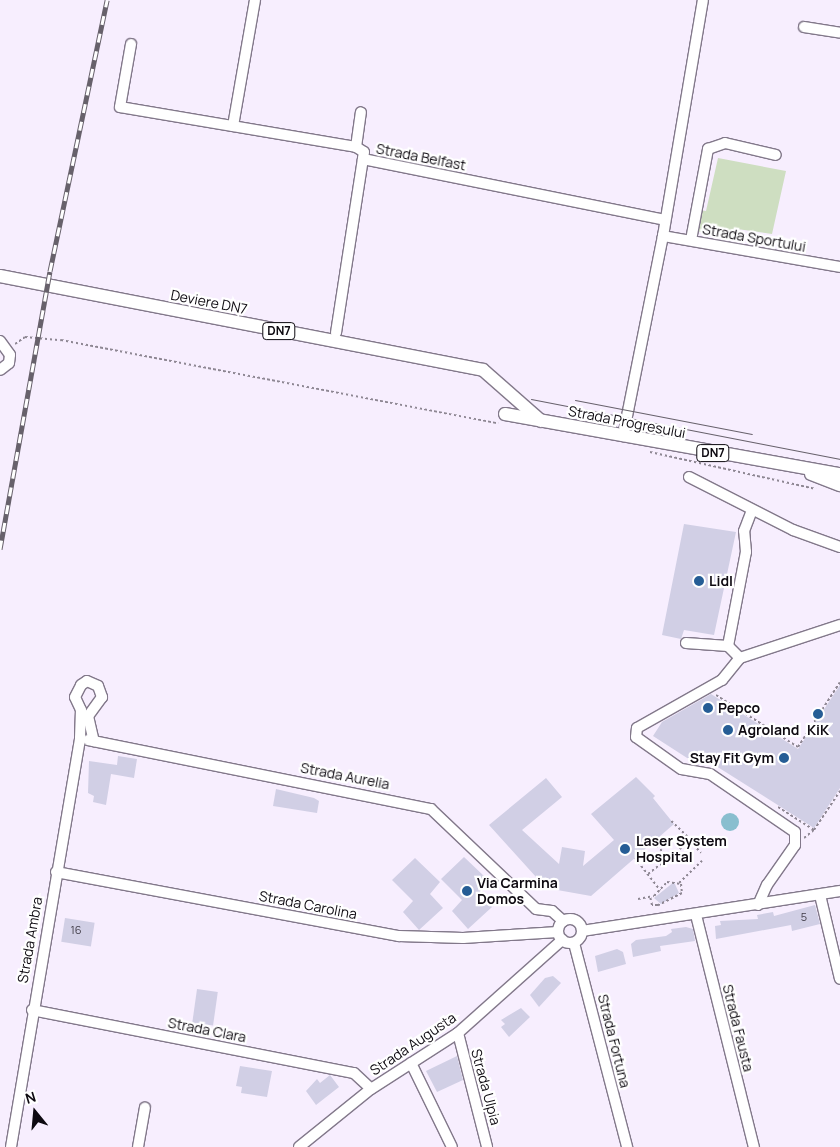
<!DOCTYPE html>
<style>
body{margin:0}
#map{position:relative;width:840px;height:1147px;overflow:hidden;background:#f7eefe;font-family:Manrope,sans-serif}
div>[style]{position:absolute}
.green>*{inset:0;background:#cedec1}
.water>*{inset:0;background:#89becf}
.round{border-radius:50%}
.building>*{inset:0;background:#d1cfe5;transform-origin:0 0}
.path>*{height:2px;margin-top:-1px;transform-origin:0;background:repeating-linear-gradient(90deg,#8e8793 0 2.5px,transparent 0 5px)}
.roads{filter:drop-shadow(1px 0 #82788a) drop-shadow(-1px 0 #82788a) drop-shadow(0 1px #82788a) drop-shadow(0 -1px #82788a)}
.minor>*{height:10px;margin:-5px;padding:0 5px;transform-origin:5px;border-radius:5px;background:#fff}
.minor>.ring{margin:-5px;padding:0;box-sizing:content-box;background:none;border:10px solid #fff;border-radius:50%}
.major>*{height:12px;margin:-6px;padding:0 6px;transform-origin:6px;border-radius:6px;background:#fff}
.tram>*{height:1px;margin:-0.5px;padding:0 0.5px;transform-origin:0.5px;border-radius:0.5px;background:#67616b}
.rail>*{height:5px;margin-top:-2.5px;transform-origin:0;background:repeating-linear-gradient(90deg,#fff 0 9px,#67616b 0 18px);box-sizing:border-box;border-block:1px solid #67616b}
.dots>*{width:14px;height:14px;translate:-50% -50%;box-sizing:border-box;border:2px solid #fff;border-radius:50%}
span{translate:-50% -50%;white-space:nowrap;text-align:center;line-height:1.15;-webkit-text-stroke:4.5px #fff;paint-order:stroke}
.number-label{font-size:11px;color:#3f3b46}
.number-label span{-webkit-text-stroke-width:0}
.shield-label span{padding:1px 4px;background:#fff;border:1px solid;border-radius:4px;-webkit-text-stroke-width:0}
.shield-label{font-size:12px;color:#0e0a11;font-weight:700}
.street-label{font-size:14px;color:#0e0a11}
.poi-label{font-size:14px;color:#0e0a11;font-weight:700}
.left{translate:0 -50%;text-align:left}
.right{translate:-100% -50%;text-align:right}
.north{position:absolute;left:10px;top:1087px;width:50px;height:50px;-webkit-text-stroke:4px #fff;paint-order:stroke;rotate:343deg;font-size:14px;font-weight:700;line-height:20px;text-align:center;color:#0e0a11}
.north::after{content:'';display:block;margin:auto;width:18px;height:22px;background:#0e0a11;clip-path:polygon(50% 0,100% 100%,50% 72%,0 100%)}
</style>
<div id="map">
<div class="green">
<div style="clip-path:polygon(718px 158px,786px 171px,772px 234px,737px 229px,734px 239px,696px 231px,699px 210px,706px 211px)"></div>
</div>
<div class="water">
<div class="round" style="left:721px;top:813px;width:18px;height:18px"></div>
</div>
<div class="building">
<div style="clip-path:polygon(684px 524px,736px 532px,714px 635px,684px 630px,681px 639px,662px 635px)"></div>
<div style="clip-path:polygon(840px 685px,840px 788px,814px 828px,705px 759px,698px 765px,653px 736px,662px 722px,711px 694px,798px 749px)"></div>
<div style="clip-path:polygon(118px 756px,137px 759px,134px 778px,111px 774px,106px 805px,93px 802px,94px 796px,88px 793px,89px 761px,117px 765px)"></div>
<div style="clip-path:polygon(636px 777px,655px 796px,653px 798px,674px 824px,591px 896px,546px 888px,489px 825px,546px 778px,562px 797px,522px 830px,559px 864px,562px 847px,585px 851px,583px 866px,614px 840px,591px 814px)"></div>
<div style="clip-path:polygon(276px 789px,314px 798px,319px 801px,317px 813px,273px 806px)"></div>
<div style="clip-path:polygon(464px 857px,485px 877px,478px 886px,482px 889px,479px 893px,492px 907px,468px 929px,452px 911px,462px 900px,441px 879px)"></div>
<div style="clip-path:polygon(415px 858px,440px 882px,430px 894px,443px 908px,419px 930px,403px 912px,413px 901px,392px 880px)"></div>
<div style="clip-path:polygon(674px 882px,679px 893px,661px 904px,654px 898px)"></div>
<div style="clip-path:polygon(815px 905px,820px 924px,792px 931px,791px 925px,716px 939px,715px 926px,721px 925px,720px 921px,758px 919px,757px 915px,773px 912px,774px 916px)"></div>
<div style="left:65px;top:918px;width:30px;height:24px;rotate:9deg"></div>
<div style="clip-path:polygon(686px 927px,693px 929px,695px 941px,660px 946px,661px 951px,633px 957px,631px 944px,636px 940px,666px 936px,672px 932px,671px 929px)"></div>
<div style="clip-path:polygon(617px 949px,623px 952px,626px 964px,598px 972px,595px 956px)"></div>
<div style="clip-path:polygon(553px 976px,561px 983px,539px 1007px,530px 995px,545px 978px)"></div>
<div style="left:197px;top:989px;width:21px;height:34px;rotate:8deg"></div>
<div style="clip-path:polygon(521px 1008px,530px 1017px,509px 1037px,501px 1027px,505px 1024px,501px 1020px)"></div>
<div style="clip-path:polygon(457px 1056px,463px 1080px,437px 1092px,426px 1071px)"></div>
<div style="clip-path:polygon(240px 1066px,272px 1071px,267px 1097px,241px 1093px,242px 1087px,236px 1086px)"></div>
<div style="clip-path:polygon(330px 1075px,339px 1087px,316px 1105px,306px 1091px,317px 1079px,320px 1083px)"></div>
</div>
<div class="path">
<div style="left:15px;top:344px;width:12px;rotate:-35deg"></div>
<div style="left:25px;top:337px;width:36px;rotate:5deg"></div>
<div style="left:61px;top:340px;width:445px;rotate:10.8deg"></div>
<div style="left:650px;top:452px;width:170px;rotate:12.6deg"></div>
<div style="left:716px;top:695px;width:97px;rotate:32.4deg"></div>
<div style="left:798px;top:747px;width:77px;rotate:-57.1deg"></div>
<div style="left:778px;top:807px;width:43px;rotate:32.6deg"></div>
<div style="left:804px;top:838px;width:13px;rotate:-39deg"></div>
<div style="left:814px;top:830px;width:47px;rotate:-56.3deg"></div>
<div style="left:690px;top:841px;width:16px;rotate:47deg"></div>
<div style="left:653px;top:842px;width:23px;rotate:45deg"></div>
<div style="left:635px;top:858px;width:41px;rotate:52deg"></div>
<div style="left:648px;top:874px;width:55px;rotate:-38.3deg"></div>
<div style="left:691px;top:840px;width:28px;rotate:-136deg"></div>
<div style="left:679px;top:883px;width:32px;rotate:-44deg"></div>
<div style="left:638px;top:899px;width:16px;rotate:-11deg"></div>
<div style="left:654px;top:896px;width:19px;rotate:-47deg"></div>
<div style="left:667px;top:882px;width:14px;rotate:8deg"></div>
<div style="left:681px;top:884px;width:9px;rotate:84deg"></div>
<div style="left:682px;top:893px;width:27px;rotate:153deg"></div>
<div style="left:658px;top:905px;width:6px;rotate:180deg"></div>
<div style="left:652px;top:905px;width:9px;rotate:-103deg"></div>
</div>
<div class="roads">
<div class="minor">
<div style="left:804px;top:27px;width:36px;rotate:9deg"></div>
<div style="left:131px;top:44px;width:64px;rotate:99.9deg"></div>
<div style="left:120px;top:107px;width:239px;rotate:9.6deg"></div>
<div style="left:356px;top:147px;width:9px;rotate:32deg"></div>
<div style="left:364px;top:152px;width:183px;rotate:98.8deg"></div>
<div style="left:233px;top:126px;width:128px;rotate:-80.1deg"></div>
<div style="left:356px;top:147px;width:35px;rotate:-82deg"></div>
<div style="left:363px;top:159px;width:308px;rotate:11.4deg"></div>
<div style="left:663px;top:236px;width:180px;rotate:9.9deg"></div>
<div style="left:691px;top:240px;width:93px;rotate:-79.4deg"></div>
<div style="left:708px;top:149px;width:18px;rotate:-19deg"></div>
<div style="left:725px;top:143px;width:52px;rotate:13.2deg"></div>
<div style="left:0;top:341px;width:17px;rotate:54deg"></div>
<div style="left:10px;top:355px;width:8px;rotate:97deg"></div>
<div style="left:9px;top:363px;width:11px;rotate:142deg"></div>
<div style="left:623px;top:436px;width:204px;rotate:-78.7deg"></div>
<div style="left:663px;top:236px;width:239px;rotate:-80.4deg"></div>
<div style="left:689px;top:477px;width:117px;rotate:27deg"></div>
<div style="left:793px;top:530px;width:50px;rotate:19.9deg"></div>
<div style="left:686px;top:643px;width:42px;rotate:4.1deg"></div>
<div style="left:740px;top:658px;width:17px;rotate:-135deg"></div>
<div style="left:728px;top:646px;width:96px;rotate:-79.2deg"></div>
<div style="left:746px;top:552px;width:21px;rotate:-95deg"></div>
<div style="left:744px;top:531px;width:22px;rotate:-69deg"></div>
<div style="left:88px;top:740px;width:350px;rotate:11.4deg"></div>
<div style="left:431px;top:809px;width:145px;rotate:43.6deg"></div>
<div style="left:536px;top:909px;width:16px;rotate:7deg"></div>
<div style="left:552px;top:911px;width:15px;rotate:42deg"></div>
<div style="left:56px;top:872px;width:349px;rotate:10.6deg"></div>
<div style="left:399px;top:936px;width:64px;rotate:1.8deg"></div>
<div style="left:463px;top:938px;width:95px;rotate:-3.6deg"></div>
<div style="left:820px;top:895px;width:86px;rotate:76.6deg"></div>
<div style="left:758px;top:905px;width:22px;rotate:-66deg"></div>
<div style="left:767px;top:885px;width:49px;rotate:-55deg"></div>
<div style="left:795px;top:845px;width:13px;rotate:-90deg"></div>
<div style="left:795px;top:832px;width:103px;rotate:-145.7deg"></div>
<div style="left:710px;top:774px;width:29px;rotate:-170deg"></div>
<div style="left:681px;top:769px;width:55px;rotate:-144.6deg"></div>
<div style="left:636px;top:737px;width:9px;rotate:-84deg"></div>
<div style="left:637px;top:728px;width:98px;rotate:-29.5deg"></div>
<div style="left:722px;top:680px;width:28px;rotate:-51deg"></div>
<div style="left:740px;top:658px;width:105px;rotate:-18.3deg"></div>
<div style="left:696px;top:915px;width:239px;rotate:76deg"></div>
<div class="ring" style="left:558px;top:919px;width:14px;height:14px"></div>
<div style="left:582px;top:931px;width:261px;rotate:-8.8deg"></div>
<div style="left:574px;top:943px;width:211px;rotate:75.4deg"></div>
<div style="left:32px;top:1010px;width:328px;rotate:11.1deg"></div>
<div style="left:354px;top:1073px;width:23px;rotate:43deg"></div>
<div style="left:458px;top:1033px;width:118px;rotate:75.7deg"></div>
<div style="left:411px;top:1063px;width:93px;rotate:64deg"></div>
<div style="left:11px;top:1147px;width:415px;rotate:-80.4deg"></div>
<div style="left:80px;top:738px;width:28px;rotate:-88deg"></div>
<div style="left:81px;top:710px;width:14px;rotate:-115deg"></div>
<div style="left:75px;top:697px;width:13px;rotate:-63deg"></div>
<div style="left:81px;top:685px;width:7px;rotate:-34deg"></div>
<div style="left:87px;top:681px;width:12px;rotate:24deg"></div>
<div style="left:98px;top:686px;width:12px;rotate:70deg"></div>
<div style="left:102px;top:697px;width:24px;rotate:126deg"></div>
<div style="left:88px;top:716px;width:26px;rotate:77deg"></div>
<div style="left:138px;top:1147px;width:40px;rotate:-80deg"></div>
<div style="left:299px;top:1147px;width:92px;rotate:-38.9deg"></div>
<div style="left:371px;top:1089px;width:103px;rotate:-32.8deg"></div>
<div style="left:458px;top:1033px;width:140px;rotate:-41.8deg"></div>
</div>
<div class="major">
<div style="left:0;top:276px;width:492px;rotate:11deg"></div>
<div style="left:483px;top:370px;width:77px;rotate:41.3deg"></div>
<div style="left:505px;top:414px;width:340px;rotate:10.2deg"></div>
<div style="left:811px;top:474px;width:31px;rotate:21deg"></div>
</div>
</div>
<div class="tram">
<div style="left:531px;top:399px;width:315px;rotate:11deg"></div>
<div style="left:575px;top:400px;width:180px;rotate:10.9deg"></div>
</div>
<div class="rail">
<div style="left:0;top:549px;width:282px;rotate:-79.8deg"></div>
<div style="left:50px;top:271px;width:277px;rotate:-78.1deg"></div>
</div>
<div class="dots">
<div style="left:699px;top:581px;background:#255d95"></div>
<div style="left:708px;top:708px;background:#255d95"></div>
<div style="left:818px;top:714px;background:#255d95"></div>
<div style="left:728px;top:730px;background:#255d95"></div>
<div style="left:784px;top:758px;background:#255d95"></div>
<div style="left:625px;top:849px;background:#255d95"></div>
<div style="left:467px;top:891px;background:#255d95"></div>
</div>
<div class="number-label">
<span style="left:804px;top:917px">5</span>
<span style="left:76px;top:930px">16</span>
</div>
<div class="shield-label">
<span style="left:279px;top:331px">DN7</span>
<span style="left:713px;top:453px">DN7</span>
</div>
<div class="street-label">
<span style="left:421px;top:157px;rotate:11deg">Strada Belfast</span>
<span style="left:754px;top:238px;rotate:10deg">Strada Sportului</span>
<span style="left:209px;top:302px;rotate:11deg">Deviere DN7</span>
<span style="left:627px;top:422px;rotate:11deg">Strada Progresului</span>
<span style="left:345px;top:776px;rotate:11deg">Strada Aurelia</span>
<span style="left:308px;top:905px;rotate:11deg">Strada Carolina</span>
<span style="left:30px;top:940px;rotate:-80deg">Strada Ambra</span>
<span style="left:738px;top:1028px;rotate:76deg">Strada Fausta</span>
<span style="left:207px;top:1030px;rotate:11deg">Strada Clara</span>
<span style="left:614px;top:1041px;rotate:76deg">Strada Fortuna</span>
<span style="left:413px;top:1044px;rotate:-34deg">Strada Augusta</span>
<span style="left:486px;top:1087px;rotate:75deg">Strada Ulpia</span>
</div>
<div class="poi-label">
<span class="left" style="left:709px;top:581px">Lidl</span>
<span class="left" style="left:718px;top:708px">Pepco</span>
<span class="left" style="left:738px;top:730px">Agroland</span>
<span style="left:818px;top:730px">KiK</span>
<span class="right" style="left:774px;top:758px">Stay Fit Gym</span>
<span class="left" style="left:636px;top:849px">Laser System<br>Hospital</span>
<span class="left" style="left:477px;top:891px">Via Carmina<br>Domos</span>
</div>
<div class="north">N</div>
</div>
